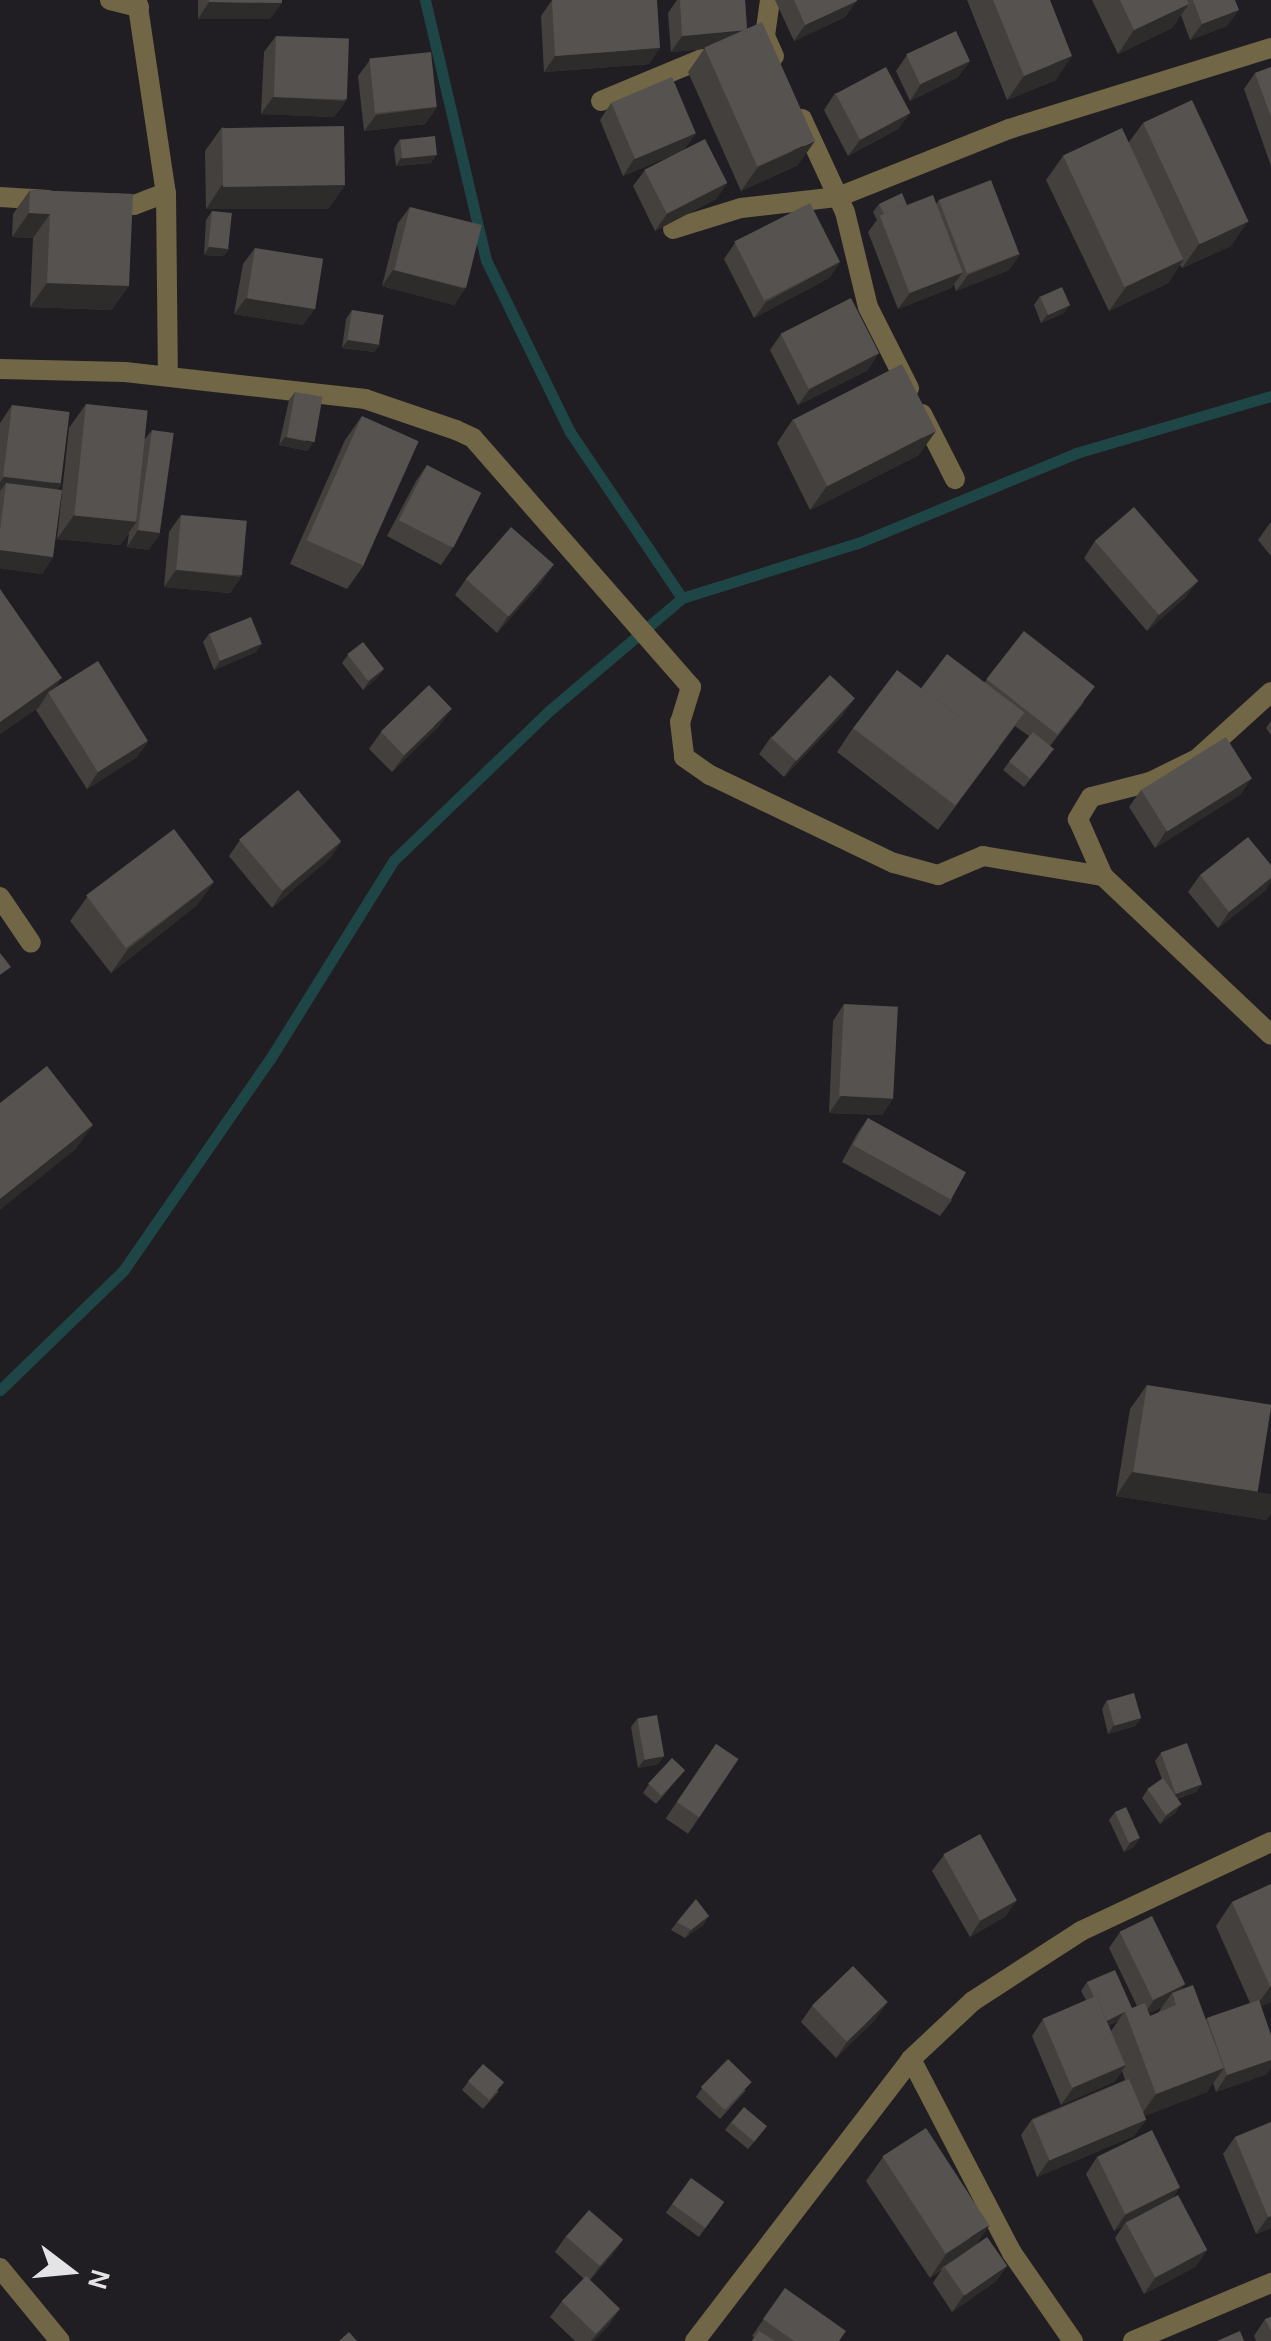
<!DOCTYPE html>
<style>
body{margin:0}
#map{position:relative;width:1271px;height:2341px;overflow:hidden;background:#201e23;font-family:Karla,sans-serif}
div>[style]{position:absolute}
.stream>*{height:11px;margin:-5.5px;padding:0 5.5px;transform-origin:5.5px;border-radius:5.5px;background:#1f4647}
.minor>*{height:20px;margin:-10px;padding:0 10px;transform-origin:10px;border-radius:10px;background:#716645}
.wall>*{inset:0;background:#44403d;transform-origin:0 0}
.shaded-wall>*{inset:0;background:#2e2b2b}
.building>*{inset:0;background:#55524f;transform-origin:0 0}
span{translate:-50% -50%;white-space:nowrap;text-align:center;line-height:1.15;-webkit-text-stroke:8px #201e23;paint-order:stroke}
.north{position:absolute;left:20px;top:2221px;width:100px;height:100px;-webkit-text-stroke:8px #201e23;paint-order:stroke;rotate:106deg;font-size:28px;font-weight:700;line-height:40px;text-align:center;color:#e4e3e6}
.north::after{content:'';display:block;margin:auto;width:35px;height:45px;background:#e4e3e6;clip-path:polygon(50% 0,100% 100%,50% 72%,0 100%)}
</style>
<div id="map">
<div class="stream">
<div style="left:425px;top:0;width:267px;rotate:76.8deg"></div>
<div style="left:486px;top:260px;width:191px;rotate:64deg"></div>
<div style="left:570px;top:432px;width:200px;rotate:56deg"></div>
<div style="left:0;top:1390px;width:171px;rotate:-44.1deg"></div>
<div style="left:123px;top:1271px;width:258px;rotate:-55.3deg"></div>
<div style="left:270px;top:1059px;width:234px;rotate:-58.1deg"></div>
<div style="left:394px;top:860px;width:216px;rotate:-43.9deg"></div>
<div style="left:550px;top:710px;width:173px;rotate:-40.3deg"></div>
<div style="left:682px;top:598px;width:184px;rotate:-17.4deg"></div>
<div style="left:858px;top:543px;width:236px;rotate:-22.4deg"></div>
<div style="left:1076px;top:453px;width:203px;rotate:-16.3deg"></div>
</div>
<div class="minor">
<div style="left:110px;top:0;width:30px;rotate:14deg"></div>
<div style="left:137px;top:0;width:195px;rotate:81.5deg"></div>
<div style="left:166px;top:193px;width:183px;rotate:89.4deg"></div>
<div style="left:770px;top:0;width:36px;rotate:98deg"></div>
<div style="left:765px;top:36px;width:22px;rotate:66deg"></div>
<div style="left:601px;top:101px;width:130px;rotate:-22.6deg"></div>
<div style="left:802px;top:119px;width:102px;rotate:65.2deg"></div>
<div style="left:845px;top:212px;width:98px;rotate:76.4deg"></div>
<div style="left:868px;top:307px;width:91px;rotate:63.2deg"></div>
<div style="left:0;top:197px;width:48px;rotate:3.6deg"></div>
<div style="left:107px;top:203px;width:27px;rotate:4deg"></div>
<div style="left:134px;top:205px;width:34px;rotate:-21deg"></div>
<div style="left:673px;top:229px;width:71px;rotate:-17.2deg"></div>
<div style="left:741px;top:208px;width:98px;rotate:-6.5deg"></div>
<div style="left:838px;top:197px;width:184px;rotate:-21.7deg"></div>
<div style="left:1009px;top:129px;width:274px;rotate:-17.2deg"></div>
<div style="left:0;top:369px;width:125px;rotate:1.4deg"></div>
<div style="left:125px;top:372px;width:242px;rotate:6.4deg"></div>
<div style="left:365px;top:399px;width:96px;rotate:18.8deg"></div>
<div style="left:456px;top:430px;width:19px;rotate:25deg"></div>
<div style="left:473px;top:438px;width:331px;rotate:48.8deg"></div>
<div style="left:691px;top:687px;width:37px;rotate:107deg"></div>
<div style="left:680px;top:722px;width:35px;rotate:83deg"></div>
<div style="left:684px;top:757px;width:32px;rotate:35deg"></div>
<div style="left:710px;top:775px;width:204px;rotate:25.6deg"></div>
<div style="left:894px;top:863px;width:46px;rotate:15.3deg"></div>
<div style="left:938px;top:875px;width:49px;rotate:-22.9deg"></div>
<div style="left:983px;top:856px;width:122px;rotate:9.5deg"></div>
<div style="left:922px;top:414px;width:73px;rotate:63.1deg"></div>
<div style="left:1271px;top:692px;width:100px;rotate:137.8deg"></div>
<div style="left:1197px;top:759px;width:52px;rotate:153.9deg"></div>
<div style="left:1150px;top:782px;width:61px;rotate:165.7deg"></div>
<div style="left:1091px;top:797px;width:26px;rotate:121deg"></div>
<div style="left:1078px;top:819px;width:62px;rotate:66.3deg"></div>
<div style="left:1103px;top:876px;width:231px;rotate:43.4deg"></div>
<div style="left:0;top:897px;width:55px;rotate:56deg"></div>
<div style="left:911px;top:2059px;width:219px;rotate:62.5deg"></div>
<div style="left:1012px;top:2253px;width:107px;rotate:55.3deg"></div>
<div style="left:0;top:2268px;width:94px;rotate:50.6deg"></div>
<div style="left:695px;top:2341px;width:355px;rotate:-52.5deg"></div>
<div style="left:911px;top:2059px;width:85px;rotate:-43.1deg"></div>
<div style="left:973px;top:2001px;width:129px;rotate:-32.9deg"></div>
<div style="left:1081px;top:1931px;width:210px;rotate:-25.1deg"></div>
<div style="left:1133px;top:2341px;width:150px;rotate:-22.8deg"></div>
</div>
<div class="wall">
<div style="clip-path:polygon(198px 0,282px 0,270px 19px,198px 19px)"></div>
<div style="clip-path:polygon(552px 0,649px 64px,544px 72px,541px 16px)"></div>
<div style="clip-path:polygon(677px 0,745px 0,747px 29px,798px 165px,741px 191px,688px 72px,704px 49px,671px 52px,668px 13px)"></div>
<div style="clip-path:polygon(775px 0,857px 0,845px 17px,794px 41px)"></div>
<div style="clip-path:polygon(967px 0,1050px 0,1056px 80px,1007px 100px)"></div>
<div style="clip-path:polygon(1092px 0,1235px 0,1227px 26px,1190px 40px,1181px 15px,1172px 28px,1118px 54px)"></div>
<div style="clip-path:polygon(276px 36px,346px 101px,334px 117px,261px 114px,264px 52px)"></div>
<div style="clip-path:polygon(907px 55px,970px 61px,958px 77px,910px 101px,896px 71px)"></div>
<div style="clip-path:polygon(370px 60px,437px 107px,425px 124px,364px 131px,358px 76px)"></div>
<div style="clip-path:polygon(1271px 67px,1271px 166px,1244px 89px,1255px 73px)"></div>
<div style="clip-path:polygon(835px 93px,910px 113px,898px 129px,848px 156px,824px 110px)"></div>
<div style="clip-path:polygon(611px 103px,696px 133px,684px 149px,727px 183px,716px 199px,655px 231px,633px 186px,645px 170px,682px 151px,623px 176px,600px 120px)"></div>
<div style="clip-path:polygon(1143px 123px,1231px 246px,1182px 268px,1180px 265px,1168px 283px,1109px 311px,1046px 180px,1063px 156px,1129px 142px)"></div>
<div style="clip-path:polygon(222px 127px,345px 185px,328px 209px,206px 209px,205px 151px)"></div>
<div style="clip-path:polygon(400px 139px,431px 163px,396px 166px,394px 148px)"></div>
<div style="clip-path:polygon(30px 190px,133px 194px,112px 310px,30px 307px,33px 238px,12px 237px,13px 214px)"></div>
<div style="clip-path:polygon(939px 200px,1020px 254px,1009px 270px,956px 291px,954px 284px,951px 288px,898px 309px,868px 232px,877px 220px,873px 212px,879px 204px,907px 205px,936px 204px)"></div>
<div style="clip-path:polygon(410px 207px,465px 289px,454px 305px,382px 286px,398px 223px)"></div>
<div style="clip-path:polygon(212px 211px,224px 256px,204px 255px,206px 220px)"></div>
<div style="clip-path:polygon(735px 243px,840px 262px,829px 278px,754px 318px,724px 259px)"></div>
<div style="clip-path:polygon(255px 248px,303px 325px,234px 314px,243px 264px)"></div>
<div style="clip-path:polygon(1040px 296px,1064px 313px,1041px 323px,1034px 305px)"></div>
<div style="clip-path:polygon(352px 310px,380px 344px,374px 352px,342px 348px,346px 319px)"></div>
<div style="clip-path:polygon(781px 334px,868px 370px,798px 405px,770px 350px)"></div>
<div style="clip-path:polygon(295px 392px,308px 451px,279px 445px,289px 400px)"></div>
<div style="clip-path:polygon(86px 404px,145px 439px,152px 430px,149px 550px,127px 547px,129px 533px,120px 545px,57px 539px,69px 428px)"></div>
<div style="clip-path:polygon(12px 405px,58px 489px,53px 557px,42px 574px,0 568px,0 423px)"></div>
<div style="clip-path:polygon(362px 416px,364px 565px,347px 589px,290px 564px,345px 440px)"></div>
<div style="clip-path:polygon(793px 419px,919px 455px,810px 510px,777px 443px)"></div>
<div style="clip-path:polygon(427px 465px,452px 549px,441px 565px,387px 536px,416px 481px)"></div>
<div style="clip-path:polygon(181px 515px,241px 577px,230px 593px,164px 587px,169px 532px)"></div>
<div style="clip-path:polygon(1270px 523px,1271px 523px,1271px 556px,1258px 540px)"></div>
<div style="clip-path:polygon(1095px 541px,1186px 597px,1147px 631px,1084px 558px)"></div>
<div style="clip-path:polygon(466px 579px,542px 582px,497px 633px,455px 595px)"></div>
<div style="clip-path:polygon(0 589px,54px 689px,148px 741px,137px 757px,87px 789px,36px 710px,39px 707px,0 734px)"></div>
<div style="clip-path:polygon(1024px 631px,1084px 702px,1050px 746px,1048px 757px,1024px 787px,1003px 770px,1029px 736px,1015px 726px,938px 830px,837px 752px,853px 728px,920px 688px,984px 683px)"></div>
<div style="clip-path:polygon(209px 634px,256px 652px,214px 670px,203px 642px)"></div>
<div style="clip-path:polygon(348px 655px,384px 669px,378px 677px,363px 690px,342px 663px)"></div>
<div style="clip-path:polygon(843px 715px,784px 777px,759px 754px,771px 737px)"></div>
<div style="clip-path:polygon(1271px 721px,1271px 735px,1266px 728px)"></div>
<div style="clip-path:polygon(440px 725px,392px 772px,369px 749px,381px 732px)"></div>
<div style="clip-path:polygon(1141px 790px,1241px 794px,1155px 848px,1129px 807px)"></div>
<div style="clip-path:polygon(240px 840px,341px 842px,330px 858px,272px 908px,229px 856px)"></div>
<div style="clip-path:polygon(1200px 875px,1266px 890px,1218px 928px,1188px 892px)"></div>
<div style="clip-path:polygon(214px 882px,197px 905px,111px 973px,70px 921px,87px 897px)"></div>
<div style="clip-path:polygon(844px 1004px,893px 1098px,882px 1115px,829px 1113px,833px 1021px)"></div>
<div style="clip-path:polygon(868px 1118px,952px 1200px,940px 1216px,842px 1162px,857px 1134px)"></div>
<div style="clip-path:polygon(1147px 1385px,1267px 1520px,1116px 1496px,1130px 1409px)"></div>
<div style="clip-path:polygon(1107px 1700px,1141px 1718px,1135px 1726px,1108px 1734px,1102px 1709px)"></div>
<div style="clip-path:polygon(637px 1719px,664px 1756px,658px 1764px,638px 1768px,631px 1727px)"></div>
<div style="left:716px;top:1744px;width:27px;height:90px;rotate:34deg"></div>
<div style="clip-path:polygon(1161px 1753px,1202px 1784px,1196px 1792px,1177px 1799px,1181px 1804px,1175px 1813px,1160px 1824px,1142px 1798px,1148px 1789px,1162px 1779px,1155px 1761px)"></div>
<div style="clip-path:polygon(685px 1770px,656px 1804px,643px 1793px,649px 1784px)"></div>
<div style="clip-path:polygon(1115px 1812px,1134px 1847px,1124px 1852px,1109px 1820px)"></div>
<div style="clip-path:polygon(944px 1855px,1006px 1916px,970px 1937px,932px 1871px)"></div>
<div style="clip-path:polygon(evenodd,1271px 1884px,1271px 2002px,1261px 2006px,1267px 2074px,1216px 2092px,1213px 2083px,1207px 2092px,1144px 2116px,1146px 2120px,1134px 2136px,1037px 2177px,1021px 2135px,1032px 2119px,1125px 2080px,1122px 2071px,1114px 2082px,1061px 2105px,1032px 2036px,1043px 2019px,1086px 2000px,1081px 1991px,1087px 1982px,1132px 2008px,1137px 2006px,1109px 1948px,1120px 1932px,1182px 1989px,1206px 2020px,1207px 2018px,1250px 2003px,1216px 1926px,1232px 1902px,1271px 1884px,1162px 2007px,1158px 2013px,1150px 2016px,1149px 2013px,1162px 2007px,1271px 1884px,1118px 2021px,1111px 2031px,1109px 2025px,1118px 2021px)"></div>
<div style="clip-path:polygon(709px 1916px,703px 1925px,685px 1938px,671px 1930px,677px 1922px)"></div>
<div style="clip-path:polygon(812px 2006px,876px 2019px,836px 2058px,801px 2022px)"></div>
<div style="clip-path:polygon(468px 2082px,499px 2091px,483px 2109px,462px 2090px)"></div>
<div style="clip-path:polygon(702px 2088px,746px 2090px,720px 2119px,696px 2097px)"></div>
<div style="clip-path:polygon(731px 2122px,761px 2134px,748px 2149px,725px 2130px)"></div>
<div style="clip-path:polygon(1271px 2122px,1271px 2228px,1256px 2234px,1223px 2154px,1235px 2137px)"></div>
<div style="clip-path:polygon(883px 2157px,976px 2244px,1007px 2266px,995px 2282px,952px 2312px,933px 2283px,942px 2269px,930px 2278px,866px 2181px)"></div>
<div style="clip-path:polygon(1097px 2157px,1173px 2197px,1207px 2250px,1195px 2267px,1144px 2294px,1115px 2238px,1123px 2226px,1114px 2231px,1086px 2174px)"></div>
<div style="left:691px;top:2178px;width:41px;height:43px;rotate:36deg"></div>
<div style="clip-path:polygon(566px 2236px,623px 2240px,611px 2256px,590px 2280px,620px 2309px,608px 2326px,594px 2341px,575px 2341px,550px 2317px,562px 2301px,584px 2279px,555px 2252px)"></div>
<div style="clip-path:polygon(785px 2288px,839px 2341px,752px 2341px,754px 2337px,752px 2336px)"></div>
<div style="clip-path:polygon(1271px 2317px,1271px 2341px,1256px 2341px,1254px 2336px,1265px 2319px)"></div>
</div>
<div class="shaded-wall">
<div style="clip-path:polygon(857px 1px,845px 17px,794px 41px,805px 25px)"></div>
<div style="clip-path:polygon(209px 2px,282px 3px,270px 19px,198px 19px)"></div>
<div style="clip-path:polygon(1189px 4px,1172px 28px,1118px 54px,1134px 30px)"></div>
<div style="clip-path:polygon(1239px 10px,1227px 26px,1190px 40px,1202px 24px)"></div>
<div style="clip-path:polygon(747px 30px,736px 46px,671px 52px,682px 36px)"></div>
<div style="clip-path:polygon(660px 48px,649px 64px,544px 72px,555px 56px)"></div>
<div style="clip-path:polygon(1072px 56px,1056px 80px,1007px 100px,1024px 76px)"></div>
<div style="clip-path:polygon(970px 61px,958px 77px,910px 101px,921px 84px)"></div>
<div style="clip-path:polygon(273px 97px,346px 101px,334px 117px,261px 114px)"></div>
<div style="clip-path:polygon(437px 107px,425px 124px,364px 131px,376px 115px)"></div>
<div style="clip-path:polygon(910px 113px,898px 129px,848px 156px,860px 140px)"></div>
<div style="clip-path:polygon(696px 133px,684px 150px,623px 176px,634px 159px)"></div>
<div style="clip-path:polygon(815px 141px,798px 165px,741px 191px,758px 167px)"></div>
<div style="clip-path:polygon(437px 155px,431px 163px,396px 166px,401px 158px)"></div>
<div style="clip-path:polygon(727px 183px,716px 199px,655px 231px,667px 214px)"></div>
<div style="clip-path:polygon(222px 185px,345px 185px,328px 209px,206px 209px)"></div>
<div style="clip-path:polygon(29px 213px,50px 214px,33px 238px,12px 237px)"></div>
<div style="clip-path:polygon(1248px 222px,1231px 246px,1182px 268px,1199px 244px)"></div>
<div style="clip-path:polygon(209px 247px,230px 248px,224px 256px,204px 255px)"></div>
<div style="clip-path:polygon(1020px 254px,1009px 270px,956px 291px,968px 275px)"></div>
<div style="clip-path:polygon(1184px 259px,1168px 283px,1109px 311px,1126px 287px)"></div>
<div style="clip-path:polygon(840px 262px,829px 278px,754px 318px,766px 302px)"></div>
<div style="clip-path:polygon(393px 270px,465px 289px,454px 305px,382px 286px)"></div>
<div style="clip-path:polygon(963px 272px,951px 288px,898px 309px,910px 293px)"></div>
<div style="clip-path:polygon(47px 283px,129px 286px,112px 310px,30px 307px)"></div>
<div style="clip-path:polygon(246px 298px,315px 309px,303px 325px,234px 314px)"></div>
<div style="clip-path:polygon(1070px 305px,1064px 313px,1041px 323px,1047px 315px)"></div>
<div style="clip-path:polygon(348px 340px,380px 344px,374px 352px,342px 348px)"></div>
<div style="clip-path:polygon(879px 353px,868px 370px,798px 405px,810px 389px)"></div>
<div style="clip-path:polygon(936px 431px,919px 455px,810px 510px,827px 486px)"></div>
<div style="clip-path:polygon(285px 437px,313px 443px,308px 451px,279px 445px)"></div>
<div style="clip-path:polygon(4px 477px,62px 484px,50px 500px,6px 483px,0 491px,0 482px)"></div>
<div style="clip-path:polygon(74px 515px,137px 521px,120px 545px,57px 539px)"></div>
<div style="clip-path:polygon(138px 530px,161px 533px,149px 550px,127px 547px)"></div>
<div style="clip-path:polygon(0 550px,53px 557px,42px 574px,0 568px)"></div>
<div style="clip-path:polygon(554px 565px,542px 582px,497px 633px,508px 616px)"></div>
<div style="clip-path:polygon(176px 570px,241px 577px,230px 593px,164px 587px)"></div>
<div style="clip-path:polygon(1198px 581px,1186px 597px,1147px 631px,1159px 614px)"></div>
<div style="clip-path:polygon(262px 644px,256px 652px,214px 670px,220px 661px)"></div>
<div style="clip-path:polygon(384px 669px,378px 677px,363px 690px,369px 681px)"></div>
<div style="clip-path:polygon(62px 678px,50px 696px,48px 693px,39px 707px,0 734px,0 722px)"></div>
<div style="clip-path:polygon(855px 698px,843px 715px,784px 777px,795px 761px)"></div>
<div style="clip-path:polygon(452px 709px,440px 725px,392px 772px,404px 756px)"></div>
<div style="clip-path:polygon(148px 741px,137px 757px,87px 789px,98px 772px)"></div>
<div style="clip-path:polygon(1252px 778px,1241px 794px,1155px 848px,1166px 831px)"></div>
<div style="clip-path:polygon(341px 842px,330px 858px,272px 908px,283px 891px)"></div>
<div style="clip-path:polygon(1271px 878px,1271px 882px,1266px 890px,1218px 928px,1229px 912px)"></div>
<div style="clip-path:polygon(214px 882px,197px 905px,111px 973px,128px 949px)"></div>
<div style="clip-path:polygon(841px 1096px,893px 1098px,882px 1115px,829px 1113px)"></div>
<div style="clip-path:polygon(93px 1125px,76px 1149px,0 1210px,0 1199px)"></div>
<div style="clip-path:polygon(1132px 1472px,1271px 1494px,1271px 1514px,1267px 1520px,1116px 1496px)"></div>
<div style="clip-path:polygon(1141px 1718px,1135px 1726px,1108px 1734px,1114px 1725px)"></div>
<div style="clip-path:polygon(664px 1756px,658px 1764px,638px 1768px,644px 1760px)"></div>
<div style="clip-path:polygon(1202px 1784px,1196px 1792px,1170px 1801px,1176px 1793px)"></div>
<div style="clip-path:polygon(1181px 1804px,1175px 1813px,1160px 1824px,1166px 1816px)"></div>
<div style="clip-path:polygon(1140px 1838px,1134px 1847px,1124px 1852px,1130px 1843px)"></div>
<div style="clip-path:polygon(1017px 1900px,1006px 1916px,970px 1937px,981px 1920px)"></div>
<div style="clip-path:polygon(709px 1916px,703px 1925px,685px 1938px,691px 1930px)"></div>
<div style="clip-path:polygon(1185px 1984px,1174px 2000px,1172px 1993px,1162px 2007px,1142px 2017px,1154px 2000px)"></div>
<div style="clip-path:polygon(1271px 1986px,1271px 2002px,1253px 2010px)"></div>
<div style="clip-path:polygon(888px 2002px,876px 2019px,836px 2058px,847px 2042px)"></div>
<div style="clip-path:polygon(1124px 2012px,1118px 2021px,1100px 2030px,1105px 2021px)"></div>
<div style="clip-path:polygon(1271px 2060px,1271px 2068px,1267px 2074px,1216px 2092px,1227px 2075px)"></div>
<div style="clip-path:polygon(1126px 2065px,1114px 2082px,1061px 2105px,1073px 2088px)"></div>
<div style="clip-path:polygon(1224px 2068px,1207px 2092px,1139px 2118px,1156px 2094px)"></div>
<div style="clip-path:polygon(1146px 2120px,1134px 2136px,1037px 2177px,1049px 2160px)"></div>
<div style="clip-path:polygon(1180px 2187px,1169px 2204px,1126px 2222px,1123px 2226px,1114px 2231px,1125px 2215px)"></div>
<div style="clip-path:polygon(1271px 2216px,1271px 2228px,1256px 2234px,1268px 2217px)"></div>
<div style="clip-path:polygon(990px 2225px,973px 2249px,944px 2266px,930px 2278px,946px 2254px)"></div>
<div style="clip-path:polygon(623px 2240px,611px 2256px,588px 2283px,600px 2266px)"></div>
<div style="clip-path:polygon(1207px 2250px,1195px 2267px,1144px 2294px,1155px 2278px)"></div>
<div style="clip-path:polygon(1007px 2266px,995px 2282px,952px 2312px,964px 2295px)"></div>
<div style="clip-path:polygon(620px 2309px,608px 2326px,594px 2341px,591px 2341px)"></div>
</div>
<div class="building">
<div style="clip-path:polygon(209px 0,282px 0,282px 3px,209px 2px)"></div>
<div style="clip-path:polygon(552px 0,657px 0,660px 48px,555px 56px)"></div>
<div style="clip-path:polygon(680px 0,745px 0,747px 30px,682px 36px)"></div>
<div style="clip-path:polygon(794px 0,857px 0,857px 1px,805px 25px)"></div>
<div style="clip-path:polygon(993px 0,1050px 0,1072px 56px,1024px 76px)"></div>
<div style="clip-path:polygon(1120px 0,1187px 0,1189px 4px,1134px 30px)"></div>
<div style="clip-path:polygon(1193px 0,1235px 0,1239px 10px,1202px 24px)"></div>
<div style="left:762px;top:22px;width:130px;height:63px;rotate:66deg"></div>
<div style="left:956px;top:31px;width:33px;height:55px;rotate:65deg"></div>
<div style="left:276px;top:36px;width:73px;height:61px;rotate:2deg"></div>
<div style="left:431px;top:52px;width:55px;height:62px;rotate:84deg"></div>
<div style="left:886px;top:67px;width:52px;height:57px;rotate:62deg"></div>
<div style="clip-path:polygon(1271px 67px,1271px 117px,1255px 73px)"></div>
<div style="left:672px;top:77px;width:61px;height:66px;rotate:67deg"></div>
<div style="left:1192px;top:100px;width:134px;height:54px;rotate:65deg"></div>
<div style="left:344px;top:126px;width:59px;height:122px;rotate:89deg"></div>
<div style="left:1122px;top:128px;width:145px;height:65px;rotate:65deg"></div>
<div style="left:435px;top:136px;width:19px;height:35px;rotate:84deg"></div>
<div style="left:705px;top:139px;width:49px;height:68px;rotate:63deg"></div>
<div style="left:991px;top:180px;width:79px;height:56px;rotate:69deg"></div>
<div style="clip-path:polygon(30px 190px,133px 194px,129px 286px,47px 283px,50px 214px,29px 213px)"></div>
<div style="clip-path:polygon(902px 193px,907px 205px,884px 214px,879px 204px)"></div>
<div style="left:933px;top:195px;width:83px;height:57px;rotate:69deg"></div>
<div style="left:810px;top:203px;width:66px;height:85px;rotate:63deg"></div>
<div style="left:410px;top:207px;width:74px;height:65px;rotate:14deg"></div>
<div style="left:212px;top:211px;width:20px;height:36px;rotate:6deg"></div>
<div style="left:255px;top:248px;width:69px;height:51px;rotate:9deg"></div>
<div style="left:1062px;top:287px;width:20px;height:24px;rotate:66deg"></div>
<div style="left:851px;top:298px;width:62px;height:79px;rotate:63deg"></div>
<div style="left:352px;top:310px;width:32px;height:30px;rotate:9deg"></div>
<div style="left:902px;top:364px;width:75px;height:122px;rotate:63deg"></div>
<div style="left:295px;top:392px;width:28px;height:46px;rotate:10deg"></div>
<div style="left:86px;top:404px;width:62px;height:112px;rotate:6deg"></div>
<div style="left:12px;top:405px;width:58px;height:72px;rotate:7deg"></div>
<div style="left:362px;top:416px;width:62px;height:136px;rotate:24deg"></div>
<div style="left:152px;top:430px;width:22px;height:101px;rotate:8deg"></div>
<div style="left:427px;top:465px;width:61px;height:62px;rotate:27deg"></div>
<div style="clip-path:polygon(6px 483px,62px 490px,53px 557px,0 550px,0 531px)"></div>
<div style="left:1134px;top:507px;width:98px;height:52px;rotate:49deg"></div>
<div style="left:181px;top:515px;width:66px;height:55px;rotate:5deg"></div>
<div style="left:511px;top:527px;width:57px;height:69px;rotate:41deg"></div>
<div style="clip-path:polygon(0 589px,62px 678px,0 722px)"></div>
<div style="left:251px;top:617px;width:29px;height:45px;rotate:68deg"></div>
<div style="left:1024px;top:631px;width:90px;height:61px;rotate:38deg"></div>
<div style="left:363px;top:642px;width:34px;height:20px;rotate:52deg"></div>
<div style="left:947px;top:654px;width:97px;height:43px;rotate:37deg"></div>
<div style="left:98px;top:661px;width:94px;height:59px;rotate:58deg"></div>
<div style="left:897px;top:670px;width:128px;height:73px;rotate:37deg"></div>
<div style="left:830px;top:675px;width:34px;height:86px;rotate:43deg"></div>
<div style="left:429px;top:685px;width:33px;height:67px;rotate:46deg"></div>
<div style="left:1033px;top:732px;width:27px;height:38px;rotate:39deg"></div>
<div style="left:1226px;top:737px;width:49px;height:100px;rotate:58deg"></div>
<div style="left:298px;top:790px;width:67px;height:77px;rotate:50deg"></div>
<div style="left:174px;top:829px;width:66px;height:110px;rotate:53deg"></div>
<div style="clip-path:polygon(1248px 837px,1271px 865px,1271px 878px,1229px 912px,1200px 875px)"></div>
<div style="clip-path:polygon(0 953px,11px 967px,0 975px)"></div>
<div style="left:844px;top:1004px;width:54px;height:92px;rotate:3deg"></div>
<div style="clip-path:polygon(47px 1066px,93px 1125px,0 1199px,0 1103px)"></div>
<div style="left:868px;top:1118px;width:112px;height:31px;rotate:29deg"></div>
<div style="left:1147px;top:1385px;width:126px;height:88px;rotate:9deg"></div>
<div style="left:1134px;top:1693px;width:26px;height:28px;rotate:74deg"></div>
<div style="left:657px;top:1715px;width:42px;height:20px;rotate:80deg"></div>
<div style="left:1187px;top:1743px;width:44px;height:28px;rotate:70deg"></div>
<div style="left:716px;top:1744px;width:27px;height:70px;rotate:34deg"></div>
<div style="left:672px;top:1758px;width:18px;height:35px;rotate:43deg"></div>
<div style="left:1163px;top:1778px;width:32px;height:19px;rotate:55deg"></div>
<div style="left:1126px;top:1807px;width:34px;height:12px;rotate:66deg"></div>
<div style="left:980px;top:1834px;width:76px;height:42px;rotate:61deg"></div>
<div style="clip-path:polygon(1271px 1884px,1271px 1986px,1270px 1986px,1232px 1902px)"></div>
<div style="clip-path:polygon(696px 1899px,709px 1916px,691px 1930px,677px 1922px)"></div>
<div style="left:1152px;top:1916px;width:76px;height:36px;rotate:64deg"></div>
<div style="left:853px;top:1966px;width:50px;height:57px;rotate:46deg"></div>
<div style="clip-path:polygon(1115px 1970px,1132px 2008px,1107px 2021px,1096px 1996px,1094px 1997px,1087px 1982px)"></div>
<div style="clip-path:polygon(1193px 1985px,1224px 2068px,1156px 2094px,1125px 2011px,1145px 2003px,1150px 2016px,1176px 2005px,1172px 1993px)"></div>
<div style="left:1096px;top:1996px;width:75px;height:58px;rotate:67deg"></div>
<div style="clip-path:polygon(1259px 2000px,1271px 2035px,1271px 2060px,1227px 2075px,1207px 2018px)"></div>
<div style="left:728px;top:2059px;width:33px;height:39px;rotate:44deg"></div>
<div style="left:483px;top:2064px;width:28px;height:23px;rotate:41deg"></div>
<div style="left:1129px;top:2079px;width:44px;height:105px;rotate:67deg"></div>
<div style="left:744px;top:2107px;width:30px;height:20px;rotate:40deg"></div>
<div style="clip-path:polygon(1271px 2122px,1271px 2216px,1268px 2217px,1235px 2137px)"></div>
<div style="left:926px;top:2128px;width:116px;height:52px;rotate:57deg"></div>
<div style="left:1152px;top:2130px;width:64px;height:61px;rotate:64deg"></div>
<div style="left:691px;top:2178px;width:41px;height:32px;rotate:36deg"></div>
<div style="left:1178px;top:2195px;width:62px;height:59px;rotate:62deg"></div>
<div style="left:589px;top:2210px;width:45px;height:35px;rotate:41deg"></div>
<div style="left:987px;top:2237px;width:35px;height:52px;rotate:55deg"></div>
<div style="left:586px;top:2276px;width:47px;height:35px;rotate:44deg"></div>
<div style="clip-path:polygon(785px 2288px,846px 2331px,839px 2341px,794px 2341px,763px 2319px)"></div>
<div style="clip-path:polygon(1271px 2317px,1271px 2331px,1265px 2319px)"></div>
<div style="clip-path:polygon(759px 2331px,775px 2341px,752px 2341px)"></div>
<div style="clip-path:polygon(1240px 2331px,1244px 2341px,1217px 2341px)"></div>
<div style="clip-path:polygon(349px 2332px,357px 2341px,339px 2341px)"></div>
</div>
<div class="north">N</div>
</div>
